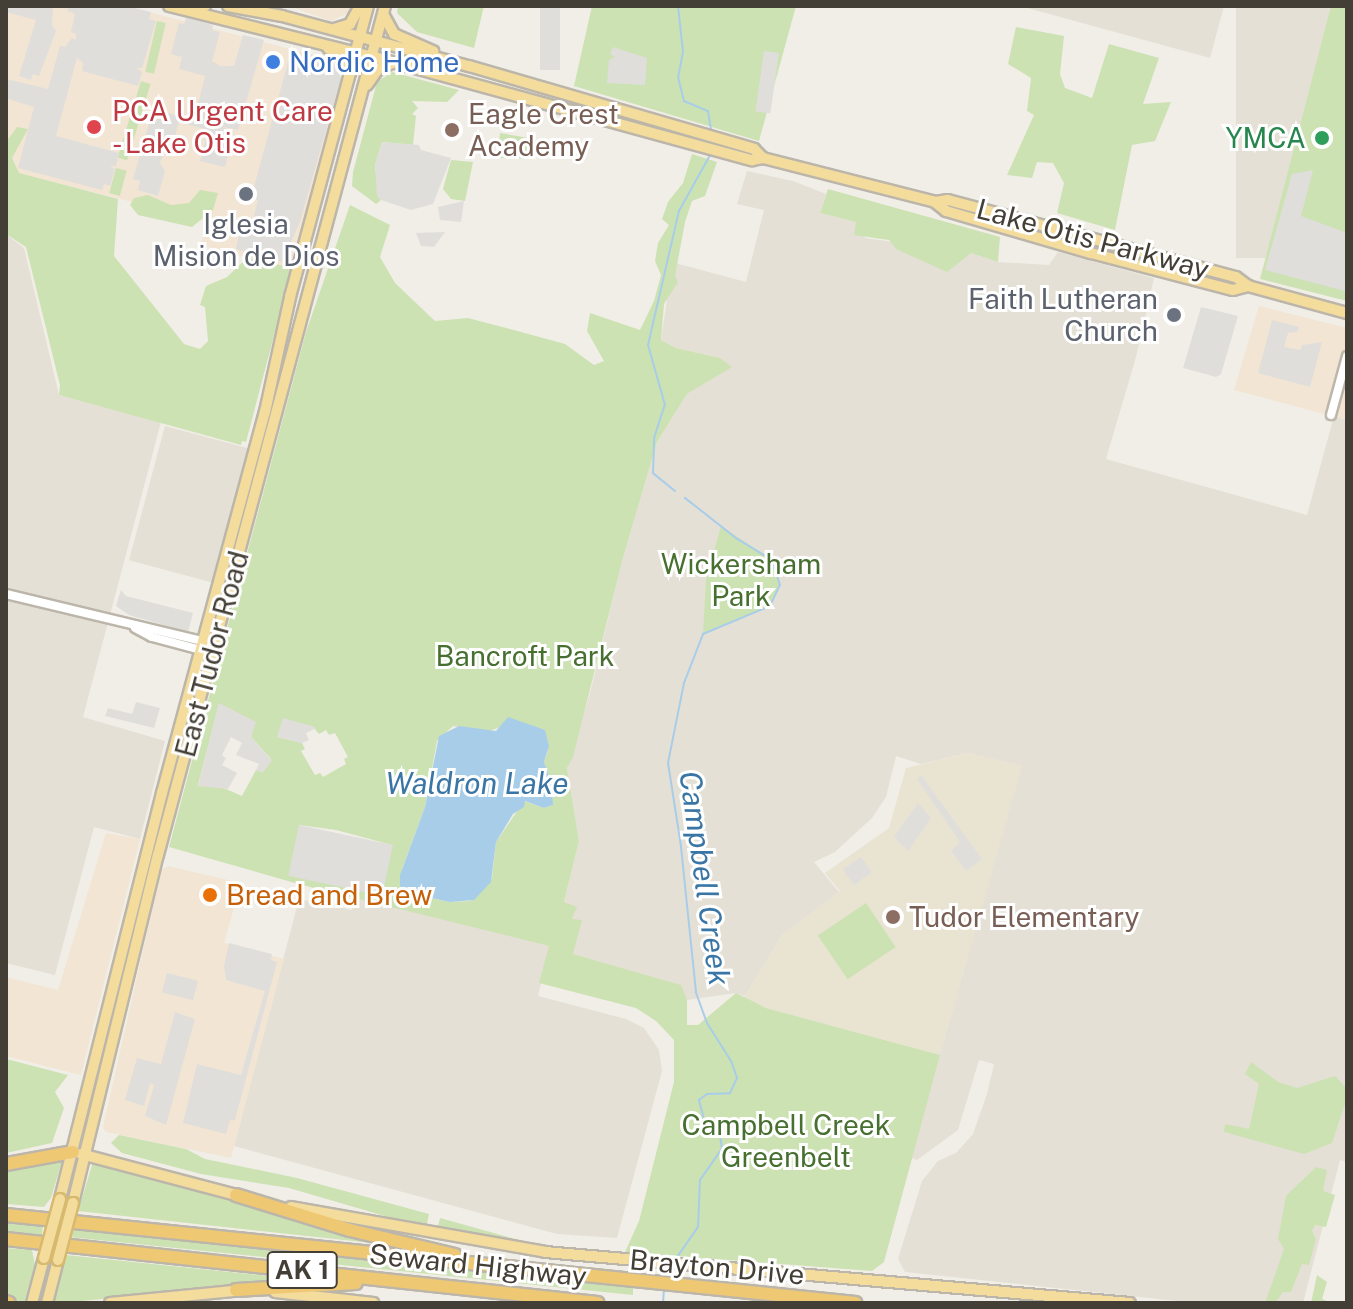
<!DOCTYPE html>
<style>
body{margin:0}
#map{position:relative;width:1353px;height:1309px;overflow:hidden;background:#f1eee7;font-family:"Public Sans",sans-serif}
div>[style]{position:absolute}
.residential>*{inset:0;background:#e5e0d5;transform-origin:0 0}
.commercial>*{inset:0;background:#f2e5d3}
.education>*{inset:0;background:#e9e3d2}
.green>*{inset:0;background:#cce2b3;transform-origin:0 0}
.parking>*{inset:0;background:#e0dedb;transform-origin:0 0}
.water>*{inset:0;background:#a8cde9}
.stream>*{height:2px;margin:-1px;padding:0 1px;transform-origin:1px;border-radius:1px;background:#a8cde9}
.roads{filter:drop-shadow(2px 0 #bcb6aa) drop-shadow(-2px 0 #bcb6aa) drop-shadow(0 2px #bcb6aa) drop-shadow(0 -2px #bcb6aa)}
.minor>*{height:8px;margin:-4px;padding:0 4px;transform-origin:4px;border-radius:4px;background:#fff}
.major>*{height:10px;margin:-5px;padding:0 5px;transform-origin:5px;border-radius:5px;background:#f4dc9d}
.highway>*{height:12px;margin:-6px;padding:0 6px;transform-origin:6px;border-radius:6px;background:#efc874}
.bridges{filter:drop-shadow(2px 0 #d7b96f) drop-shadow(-2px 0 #d7b96f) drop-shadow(0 2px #d7b96f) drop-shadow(0 -2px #d7b96f)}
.major-bridge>*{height:10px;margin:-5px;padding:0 5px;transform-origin:5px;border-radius:5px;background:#f4dc9d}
.dots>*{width:22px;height:22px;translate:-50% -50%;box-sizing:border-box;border:4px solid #fff;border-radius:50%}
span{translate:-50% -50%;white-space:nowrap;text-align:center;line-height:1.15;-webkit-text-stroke:6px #fff;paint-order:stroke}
.shield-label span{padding:2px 6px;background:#fff;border:2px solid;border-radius:6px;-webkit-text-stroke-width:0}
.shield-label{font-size:26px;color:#443f36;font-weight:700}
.shop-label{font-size:28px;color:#366cbe}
.left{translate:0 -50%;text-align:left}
.health-label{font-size:28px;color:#be3a42}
.education-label{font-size:28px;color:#785e54}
.leisure-label{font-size:28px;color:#27864d}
.right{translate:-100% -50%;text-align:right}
.worship-label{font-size:28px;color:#5b616d}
.street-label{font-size:28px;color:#443f36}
.park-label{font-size:28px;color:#476f30}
.food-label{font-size:28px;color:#c56008}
.water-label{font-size:30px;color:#3a76a5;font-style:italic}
.frame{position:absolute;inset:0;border:8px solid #443f36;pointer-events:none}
</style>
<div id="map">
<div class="residential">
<div style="clip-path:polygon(1020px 6px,1224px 6px,1210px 58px)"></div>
<div style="left:1236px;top:6px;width:95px;height:252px"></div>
<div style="clip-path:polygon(747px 171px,793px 181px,826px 194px,820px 213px,856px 222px,865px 238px,971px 253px,998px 262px,1049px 265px,1058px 252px,1154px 278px,1136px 357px,1106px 459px,1307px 515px,1334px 416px,1347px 420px,1347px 1162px,1340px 1160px,1303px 1303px,1196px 1303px,905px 1272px,898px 1259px,922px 1181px,938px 1161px,956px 1153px,973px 1134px,987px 1094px,994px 1064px,979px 1060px,958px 1130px,917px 1160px,911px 1158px,1021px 766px,968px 753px,921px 764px,896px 756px,886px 797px,872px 818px,835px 852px,814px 862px,839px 892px,782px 935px,745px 996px,736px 993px,687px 1000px,680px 985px,572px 954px,581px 920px,572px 920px,564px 902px,579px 841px,567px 768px,590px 693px,623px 558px,657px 442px,687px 394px,731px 367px,720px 358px,676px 348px,661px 340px,671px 273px,675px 263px,746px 282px,764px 210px,737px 204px)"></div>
<div style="clip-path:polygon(6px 234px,24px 248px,59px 395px,161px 422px,83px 717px,165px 741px,140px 839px,94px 827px,55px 975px,6px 963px)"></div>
<div style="left:165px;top:426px;width:87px;height:139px;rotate:15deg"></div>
<div style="clip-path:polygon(357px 897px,550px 946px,538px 996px,626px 1019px,644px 1028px,659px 1050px,662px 1071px,617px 1238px,557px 1234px,234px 1146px,299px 899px,352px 910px)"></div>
</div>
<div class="commercial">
<div style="clip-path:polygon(6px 6px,126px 6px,332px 60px,341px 78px,290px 270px,201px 245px,207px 221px,6px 170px)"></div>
<div style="clip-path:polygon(289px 6px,354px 6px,352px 11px,331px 21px)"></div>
<div style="clip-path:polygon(1259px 306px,1347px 328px,1347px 420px,1234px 390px)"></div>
<div style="clip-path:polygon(106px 833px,140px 839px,81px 1075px,6px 1056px,6px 977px,58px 990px)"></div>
<div style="clip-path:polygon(168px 866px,241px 883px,224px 943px,284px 959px,231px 1158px,106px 1132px,103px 1127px,161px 870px)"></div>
</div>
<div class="education">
<div style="clip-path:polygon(968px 753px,1022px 766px,940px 1055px,766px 1008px,744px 998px,782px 935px,840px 891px,825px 873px,889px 828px,906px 768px)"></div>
</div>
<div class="green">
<div style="clip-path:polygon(398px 6px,484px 6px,474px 48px,417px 32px,397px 13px)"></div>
<div style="clip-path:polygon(592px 6px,796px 6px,759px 141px,574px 86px)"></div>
<div style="clip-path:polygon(1331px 6px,1347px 6px,1347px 301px,1260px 279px)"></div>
<div style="left:157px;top:21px;width:9px;height:52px;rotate:13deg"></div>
<div style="clip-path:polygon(1016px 27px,1064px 36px,1060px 74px,1065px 88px,1092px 98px,1109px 44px,1159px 58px,1143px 104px,1171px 102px,1155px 141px,1132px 145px,1115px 230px,1057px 213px,1064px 183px,1053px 163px,1037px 162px,1032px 178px,1007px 175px,1034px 115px,1027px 111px,1031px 78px,1008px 64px)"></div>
<div style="clip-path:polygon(392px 72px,459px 90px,447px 102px,412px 101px,418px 108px,412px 114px,416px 116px,413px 145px,382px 142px,375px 165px,378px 195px,381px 200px,376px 204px,352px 186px,353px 172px,377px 82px)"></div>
<div style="left:141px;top:81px;width:10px;height:80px;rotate:17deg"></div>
<div style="clip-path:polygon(17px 127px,28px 129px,12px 158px,19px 173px,118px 199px,114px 256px,184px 344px,200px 349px,208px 341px,205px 307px,200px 305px,206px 286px,227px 277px,247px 258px,284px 266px,287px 255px,292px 267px,246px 442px,242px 441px,241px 445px,59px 395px,60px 385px,26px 247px,6px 234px,6px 142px)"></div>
<div style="clip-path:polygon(500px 133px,529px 138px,527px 148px,536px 150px,534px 159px,497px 158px)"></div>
<div style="clip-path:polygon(evenodd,692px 154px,717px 162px,705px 196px,692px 201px,685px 222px,675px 276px,678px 282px,664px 304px,661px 340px,676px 348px,720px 358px,732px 367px,687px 394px,657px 442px,623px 558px,573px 757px,567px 768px,579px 841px,564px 902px,577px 907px,572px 919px,582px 920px,573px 954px,681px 985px,687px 1000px,687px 1025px,698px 1025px,736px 993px,766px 1008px,940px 1055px,884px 1262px,872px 1271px,625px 1252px,639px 1221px,674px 1082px,674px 1040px,656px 1021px,636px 1008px,539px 983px,549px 946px,302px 885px,169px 847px,306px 332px,350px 205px,390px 225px,380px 257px,395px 283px,435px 321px,468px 318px,521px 332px,565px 344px,594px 365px,604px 361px,587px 331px,590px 313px,640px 330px,654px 301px,661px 275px,655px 261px,658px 243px,669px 225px,662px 219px,668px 202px,683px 183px,692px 154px,219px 704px,252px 727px,251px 737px,271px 759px,263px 772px,256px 770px,242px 796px,219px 786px,198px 785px,219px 704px,692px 154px,312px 726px,319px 734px,326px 730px,329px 735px,335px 733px,348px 757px,344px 759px,346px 764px,323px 777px,320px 773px,315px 775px,301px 751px,305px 749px,302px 743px,278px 737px,312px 726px,692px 154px,453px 726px,489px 731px,504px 726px,548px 751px,544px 762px,552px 783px,553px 805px,544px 808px,524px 801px,496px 842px,492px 878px,470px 901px,450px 902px,410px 894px,402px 869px,425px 807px,437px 741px,453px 726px,692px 154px,299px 825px,336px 830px,392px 845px,297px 845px,299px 825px)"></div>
<div style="clip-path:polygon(451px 160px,473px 162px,465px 201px,451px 199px,443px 189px)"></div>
<div style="left:116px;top:168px;width:11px;height:26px;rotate:15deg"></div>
<div style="clip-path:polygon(828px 189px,1000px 237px,998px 262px,971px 253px,947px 272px,896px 249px,889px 240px,854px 235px,856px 222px,820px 213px)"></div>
<div style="clip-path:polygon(200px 190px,218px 193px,213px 210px,192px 227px,138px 215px,130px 205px,134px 198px,148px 195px,171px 205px,189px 203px)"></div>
<div style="clip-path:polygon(721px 526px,772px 560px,780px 585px,770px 606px,703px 634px,706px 580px)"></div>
<div style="left:866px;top:903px;width:53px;height:58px;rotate:56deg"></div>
<div style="clip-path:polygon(6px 1059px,68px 1075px,55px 1092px,64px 1108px,52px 1143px,6px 1153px)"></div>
<div style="clip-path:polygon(1251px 1062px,1278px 1082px,1297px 1088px,1335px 1076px,1347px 1089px,1347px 1098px,1332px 1143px,1304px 1154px,1224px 1132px,1225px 1124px,1249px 1129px,1259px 1084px,1245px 1074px)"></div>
<div style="clip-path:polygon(119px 1135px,186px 1149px,205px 1159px,297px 1178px,429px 1214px,426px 1228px,289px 1188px,201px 1174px,122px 1153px,111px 1143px)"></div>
<div style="clip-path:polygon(63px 1158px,51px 1198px,44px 1207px,6px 1204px,6px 1169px)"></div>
<div style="clip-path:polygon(93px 1162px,381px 1241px,381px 1244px,78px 1211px)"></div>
<div style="clip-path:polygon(1316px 1167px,1327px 1170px,1323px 1191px,1335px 1195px,1326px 1227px,1315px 1225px,1312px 1231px,1316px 1239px,1309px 1265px,1302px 1264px,1291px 1292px,1283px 1292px,1275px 1303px,1265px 1303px,1284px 1249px,1278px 1239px,1286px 1196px)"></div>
<div style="clip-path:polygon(440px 1218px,544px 1247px,514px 1246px,437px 1231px)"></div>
<div style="left:6px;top:1223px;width:37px;height:8px;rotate:6deg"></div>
<div style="clip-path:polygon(72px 1229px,633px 1288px,633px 1295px,69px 1237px)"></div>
<div style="clip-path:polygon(6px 1248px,32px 1250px,35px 1265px,24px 1303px,6px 1296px)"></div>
<div style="clip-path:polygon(66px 1255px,306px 1280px,60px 1303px,54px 1301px)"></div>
<div style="clip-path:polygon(1317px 1275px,1327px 1282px,1322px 1299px,1332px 1303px,1311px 1303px)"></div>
</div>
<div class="parking">
<div style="clip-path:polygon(6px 6px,53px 6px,52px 26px,56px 31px,39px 76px,33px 74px,31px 80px,19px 76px,36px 20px,6px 12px)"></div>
<div style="clip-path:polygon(69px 6px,127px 6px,151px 12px,149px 19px,156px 21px,142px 68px,137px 68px,142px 72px,138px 86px,82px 71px,83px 63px,77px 58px,56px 136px,119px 153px,116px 166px,110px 166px,115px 169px,110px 186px,104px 184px,102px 190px,18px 168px,34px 107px,8px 99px,6px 104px,6px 79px,48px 89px,60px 46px,65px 47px,72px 38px,76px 40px,76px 34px,71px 32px,75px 14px,67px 11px)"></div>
<div style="left:540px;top:6px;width:20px;height:64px"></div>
<div style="clip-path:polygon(186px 18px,213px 25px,212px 30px,220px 32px,212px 61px,220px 66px,234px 66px,243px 35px,264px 40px,238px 130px,219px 126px,234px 131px,225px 167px,200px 161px,208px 130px,179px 122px,172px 147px,167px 146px,160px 163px,165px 171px,158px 196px,138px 190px,140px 181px,133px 179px,153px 109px,194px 120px,205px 76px,179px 69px,182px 57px,171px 54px,179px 23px,184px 24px)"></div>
<div style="clip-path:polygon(613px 47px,647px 58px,645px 85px,607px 83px,609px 60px,615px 57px,610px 54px)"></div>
<div style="left:764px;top:51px;width:15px;height:61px;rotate:8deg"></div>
<div style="clip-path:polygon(309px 54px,332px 60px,341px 78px,300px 222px,282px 262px,236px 249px,240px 230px,250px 231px,258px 200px,251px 198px,288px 62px,307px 59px)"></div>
<div style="clip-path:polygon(382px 142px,419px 145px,421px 150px,451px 158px,433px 204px,411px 210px,381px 200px,377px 196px,375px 165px)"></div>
<div style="clip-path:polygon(1313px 170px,1301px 216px,1347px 233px,1345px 291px,1265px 270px,1292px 174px)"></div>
<div style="clip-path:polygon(464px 201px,461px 222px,440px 220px,438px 207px)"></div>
<div style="clip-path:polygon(445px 232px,434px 247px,421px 246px,416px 233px)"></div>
<div style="clip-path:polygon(1201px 307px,1238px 316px,1221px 374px,1216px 377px,1183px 368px)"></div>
<div style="clip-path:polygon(1272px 320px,1299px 327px,1297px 332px,1288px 333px,1284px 347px,1300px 350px,1302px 345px,1322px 342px,1310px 387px,1258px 373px)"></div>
<div style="clip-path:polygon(121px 590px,126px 596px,193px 613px,188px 632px,129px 615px,116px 606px)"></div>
<div style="clip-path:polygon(136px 702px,160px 708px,154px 728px,105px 716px,108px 708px,132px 714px)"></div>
<div style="clip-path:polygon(219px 703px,256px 722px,251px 737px,272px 761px,263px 772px,256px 770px,259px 764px,236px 755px,242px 743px,231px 737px,222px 755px,226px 758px,222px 765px,237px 773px,228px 789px,198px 786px)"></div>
<div style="clip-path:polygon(283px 718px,312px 726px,316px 728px,306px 733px,309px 740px,302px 743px,277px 737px)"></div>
<div style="clip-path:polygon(921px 775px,982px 859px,966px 871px,951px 851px,960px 842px,917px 779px)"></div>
<div style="clip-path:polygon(918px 803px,931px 818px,908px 851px,894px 837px)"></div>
<div style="left:299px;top:825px;width:96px;height:52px;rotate:12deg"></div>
<div style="left:861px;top:857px;width:19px;height:22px;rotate:55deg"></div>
<div style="clip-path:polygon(229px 943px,272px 954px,271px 960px,277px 962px,235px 1120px,230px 1120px,226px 1134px,183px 1123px,197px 1064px,241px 1075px,265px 991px,226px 980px,224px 966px)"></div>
<div style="left:167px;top:973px;width:32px;height:20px;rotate:14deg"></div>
<div style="clip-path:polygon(175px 1012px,195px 1019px,166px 1125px,145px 1116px,154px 1085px,150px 1083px,144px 1106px,125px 1100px,137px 1058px,161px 1064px)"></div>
</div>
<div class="water">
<div style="clip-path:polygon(508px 717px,545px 730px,549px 746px,544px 762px,552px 783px,553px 805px,544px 808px,525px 801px,524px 807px,513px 814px,496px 842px,491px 882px,474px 900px,450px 902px,407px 893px,400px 886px,400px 875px,425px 807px,439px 736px,459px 726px,496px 731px)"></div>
</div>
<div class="stream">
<div style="left:678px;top:6px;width:46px;rotate:83.8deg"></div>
<div style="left:683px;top:52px;width:25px;rotate:101deg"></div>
<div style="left:678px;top:77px;width:25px;rotate:76deg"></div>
<div style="left:684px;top:101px;width:26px;rotate:23deg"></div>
<div style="left:708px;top:111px;width:19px;rotate:81deg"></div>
<div style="left:675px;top:491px;width:28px;rotate:-141deg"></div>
<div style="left:653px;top:473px;width:35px;rotate:-88deg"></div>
<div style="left:654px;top:438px;width:35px;rotate:-72deg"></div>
<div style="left:665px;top:405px;width:62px;rotate:-105.8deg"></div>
<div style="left:648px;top:345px;width:138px;rotate:-77deg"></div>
<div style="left:679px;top:211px;width:62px;rotate:-60.9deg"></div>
<div style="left:675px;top:1260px;width:40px;rotate:-55.1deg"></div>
<div style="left:698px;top:1227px;width:47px;rotate:-87.6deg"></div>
<div style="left:700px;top:1180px;width:38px;rotate:-55deg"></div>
<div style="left:722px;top:1149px;width:15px;rotate:-98deg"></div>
<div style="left:720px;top:1134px;width:22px;rotate:-137deg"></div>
<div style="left:704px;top:1119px;width:20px;rotate:-105deg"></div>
<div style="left:699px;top:1100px;width:10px;rotate:-37deg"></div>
<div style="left:707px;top:1094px;width:23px;rotate:-2deg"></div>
<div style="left:730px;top:1093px;width:17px;rotate:-65deg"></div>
<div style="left:737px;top:1078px;width:18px;rotate:-109deg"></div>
<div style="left:731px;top:1061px;width:45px;rotate:-122.3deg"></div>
<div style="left:707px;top:1023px;width:33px;rotate:-110deg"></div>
<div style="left:696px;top:992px;width:147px;rotate:-95.9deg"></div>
<div style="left:681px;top:846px;width:84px;rotate:-98.9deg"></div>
<div style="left:668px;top:763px;width:82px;rotate:-78.7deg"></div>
<div style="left:684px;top:683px;width:53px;rotate:-68.8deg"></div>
<div style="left:703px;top:634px;width:73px;rotate:-22.7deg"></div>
<div style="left:770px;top:606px;width:23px;rotate:-65deg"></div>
<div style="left:780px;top:585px;width:26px;rotate:-108deg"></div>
<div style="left:772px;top:560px;width:42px;rotate:-148.6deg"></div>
<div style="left:736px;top:538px;width:65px;rotate:-141.9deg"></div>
<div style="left:667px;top:1278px;width:13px;rotate:-72deg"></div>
<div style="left:663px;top:1303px;width:14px;rotate:-86deg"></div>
</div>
<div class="roads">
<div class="minor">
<div style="left:1331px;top:415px;width:61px;rotate:-74.8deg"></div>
<div style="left:6px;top:594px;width:214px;rotate:13.5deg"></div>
<div style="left:135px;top:628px;width:19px;rotate:28deg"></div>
<div style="left:152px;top:637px;width:62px;rotate:14.9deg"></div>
</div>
<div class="major">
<div style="left:169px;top:6px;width:215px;rotate:14deg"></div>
<div style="left:378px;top:58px;width:388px;rotate:15.3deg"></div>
<div style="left:752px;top:160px;width:11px;rotate:-10deg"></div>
<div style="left:763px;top:158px;width:178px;rotate:14.3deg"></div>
<div style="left:935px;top:202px;width:13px;rotate:-9deg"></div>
<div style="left:948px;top:200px;width:298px;rotate:15deg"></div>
<div style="left:1236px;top:277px;width:15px;rotate:37deg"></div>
<div style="left:1248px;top:286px;width:103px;rotate:15.3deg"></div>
<div style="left:203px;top:6px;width:2px"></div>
<div style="left:228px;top:6px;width:55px;rotate:10.5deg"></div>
<div style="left:282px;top:16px;width:194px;rotate:15deg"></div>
<div style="left:469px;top:66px;width:297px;rotate:16.2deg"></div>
<div style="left:754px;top:149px;width:13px;rotate:45deg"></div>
<div style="left:383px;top:14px;width:23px;rotate:61deg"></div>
<div style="left:394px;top:34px;width:43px;rotate:23.6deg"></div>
<div style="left:334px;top:29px;width:17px;rotate:-17deg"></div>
<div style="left:350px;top:24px;width:21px;rotate:-61deg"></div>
<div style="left:328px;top:48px;width:18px;rotate:38deg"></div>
<div style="left:342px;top:59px;width:16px;rotate:60deg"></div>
<div style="left:367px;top:85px;width:19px;rotate:-55deg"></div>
<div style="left:378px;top:69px;width:15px;rotate:-23deg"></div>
<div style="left:935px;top:202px;width:14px;rotate:39deg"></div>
<div style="left:946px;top:211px;width:151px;rotate:16.2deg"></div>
<div style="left:1091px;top:253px;width:147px;rotate:14.6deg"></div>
<div style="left:1233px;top:290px;width:16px;rotate:-15deg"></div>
<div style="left:81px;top:1154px;width:164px;rotate:14.8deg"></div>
<div style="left:60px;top:1199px;width:419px;rotate:-75.9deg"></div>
<div style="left:162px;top:793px;width:395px;rotate:-74.9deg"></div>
<div style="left:265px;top:412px;width:118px;rotate:-77.7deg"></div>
<div style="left:290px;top:297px;width:301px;rotate:-75deg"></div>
<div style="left:73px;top:1203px;width:358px;rotate:-76.3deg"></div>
<div style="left:158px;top:855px;width:879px;rotate:-75.03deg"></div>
<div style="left:291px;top:1207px;width:258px;rotate:10deg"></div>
<div style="left:545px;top:1252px;width:587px;rotate:4.98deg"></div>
<div style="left:275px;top:1292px;width:99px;rotate:6.4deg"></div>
<div style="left:32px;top:1303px;width:47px;rotate:-75.1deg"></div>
<div style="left:47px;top:1303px;width:44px;rotate:-75.7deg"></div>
<div style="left:110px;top:1303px;width:134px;rotate:-5.6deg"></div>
</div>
<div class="highway">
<div style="left:6px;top:1164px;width:68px;rotate:-10.2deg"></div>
<div style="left:236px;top:1195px;width:119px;rotate:17.1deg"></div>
<div style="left:350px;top:1230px;width:108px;rotate:13.4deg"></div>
<div style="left:6px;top:1215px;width:854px;rotate:5.92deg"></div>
<div style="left:6px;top:1239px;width:595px;rotate:6.17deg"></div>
<div style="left:236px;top:1290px;width:120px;rotate:-3.3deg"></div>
<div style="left:6px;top:1302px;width:3px;rotate:18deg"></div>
</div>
</div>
<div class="bridges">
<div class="major-bridge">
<div style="left:44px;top:1258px;width:61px;rotate:-74.8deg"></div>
<div style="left:58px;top:1260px;width:59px;rotate:-75.3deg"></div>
</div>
</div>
<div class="dots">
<div style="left:273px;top:62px;background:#3f7fe0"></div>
<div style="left:94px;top:127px;background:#e0444e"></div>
<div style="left:452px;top:130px;background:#8d6e63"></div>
<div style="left:1322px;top:138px;background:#2e9e5b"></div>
<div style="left:246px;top:194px;background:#6b7280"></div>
<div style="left:1174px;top:315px;background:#6b7280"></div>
<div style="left:210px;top:895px;background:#e8710a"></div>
<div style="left:893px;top:917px;background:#8d6e63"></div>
</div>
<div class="shield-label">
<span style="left:302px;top:1270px">AK 1</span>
</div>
<div class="shop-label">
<span class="left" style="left:289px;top:62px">Nordic Home</span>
</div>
<div class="health-label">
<span class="left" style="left:112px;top:127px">PCA Urgent Care<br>- Lake Otis</span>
</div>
<div class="education-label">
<span class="left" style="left:468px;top:130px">Eagle Crest<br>Academy</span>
<span class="left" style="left:909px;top:917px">Tudor Elementary</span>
</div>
<div class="leisure-label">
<span class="right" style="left:1306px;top:138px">YMCA</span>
</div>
<div class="worship-label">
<span style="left:246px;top:240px">Iglesia<br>Mision de Dios</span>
<span class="right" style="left:1158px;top:315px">Faith Lutheran<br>Church</span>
</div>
<div class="street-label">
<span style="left:1093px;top:239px;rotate:15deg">Lake Otis Parkway</span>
<span style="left:212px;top:654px;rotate:-75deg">East Tudor Road</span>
<span style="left:478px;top:1265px;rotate:6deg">Seward Highway</span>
<span style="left:717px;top:1267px;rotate:5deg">Brayton Drive</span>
</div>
<div class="park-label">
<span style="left:741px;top:580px">Wickersham<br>Park</span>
<span style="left:525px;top:656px">Bancroft Park</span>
<span style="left:786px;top:1141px">Campbell Creek<br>Greenbelt</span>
</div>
<div class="food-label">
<span class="left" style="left:226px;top:895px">Bread and Brew</span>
</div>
<div class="water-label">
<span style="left:477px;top:783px">Waldron Lake</span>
<span style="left:705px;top:878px;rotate:82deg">Campbell Creek</span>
</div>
<div class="frame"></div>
</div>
